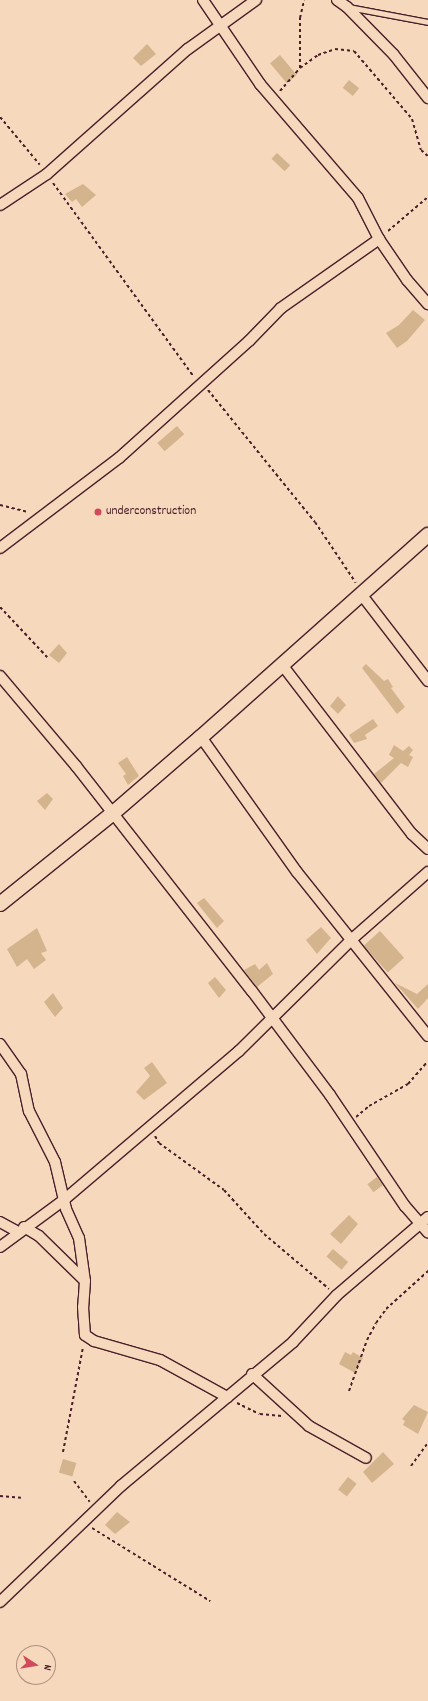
<!DOCTYPE html>
<style>
body{margin:0}
#map{position:relative;width:428px;height:1701px;overflow:hidden;background:#f6d8bc;font-family:Dekko,sans-serif}
div>[style]{position:absolute}
.building>*{inset:0;background:#d3b48d;transform-origin:0 0}
.path>*{height:2px;margin-top:-1px;transform-origin:0;background:repeating-linear-gradient(90deg,#4a1f2b 0 3px,transparent 0 6px)}
.roads{filter:drop-shadow(1px 0 #4a1f2b) drop-shadow(-1px 0 #4a1f2b) drop-shadow(0 1px #4a1f2b) drop-shadow(0 -1px #4a1f2b)}
.lane>*{height:5px;margin:-2.5px;padding:0 2.5px;transform-origin:2.5px;border-radius:2.5px;background:#f6d8bc}
.street>*{height:10px;margin:-5px;padding:0 5px;transform-origin:5px;border-radius:5px;background:#f6d8bc}
.secondary>*{height:14px;margin:-7px;padding:0 7px;transform-origin:7px;border-radius:7px;background:#f6d8bc}
.dots>*{width:11px;height:11px;translate:-50% -50%;box-sizing:border-box;border:2px solid #f6d8bc;border-radius:50%}
span{translate:-50% -50%;white-space:nowrap;text-align:center;line-height:1.15;-webkit-text-stroke:3.5px #f6d8bc;paint-order:stroke}
.poi-label{font-size:13px;color:#4a1f2b}
.left{translate:0 -50%;text-align:left}
.north{position:absolute;left:16px;top:1645px;width:40px;height:40px;box-sizing:border-box;background:#f6d8bc;border:1px solid #b18e82;border-radius:50%;rotate:102deg;font-size:11px;font-weight:700;line-height:16px;text-align:center;color:#4a1f2b}
.north::after{content:'';display:block;margin:auto;width:14px;height:18px;background:#d1495b;clip-path:polygon(50% 0,100% 100%,50% 72%,0 100%)}
</style>
<div id="map">
<div class="building">
<div style="clip-path:polygon(147px 44px,156px 54px,141px 66px,133px 58px)"></div>
<div style="left:280px;top:55px;width:26px;height:13px;rotate:50deg"></div>
<div style="left:349px;top:80px;width:13px;height:10px;rotate:39deg"></div>
<div style="left:277px;top:153px;width:18px;height:8px;rotate:43deg"></div>
<div style="clip-path:polygon(83px 184px,96px 195px,82px 207px,76px 199px,72px 202px,65px 194px)"></div>
<div style="clip-path:polygon(413px 310px,425px 320px,407px 341px,397px 348px,386px 333px,399px 325px)"></div>
<div style="left:177px;top:426px;width:11px;height:26px;rotate:49deg"></div>
<div style="clip-path:polygon(59px 644px,67px 653px,59px 663px,49px 655px)"></div>
<div style="clip-path:polygon(366px 664px,384px 681px,388px 679px,393px 687px,391px 688px,405px 707px,397px 714px,362px 668px)"></div>
<div style="clip-path:polygon(338px 696px,346px 705px,338px 714px,330px 706px)"></div>
<div style="clip-path:polygon(373px 719px,378px 726px,365px 735px,367px 739px,354px 743px,349px 735px)"></div>
<div style="clip-path:polygon(394px 745px,403px 751px,409px 746px,413px 750px,409px 755px,413px 757px,408px 767px,401px 763px,381px 783px,374px 774px,394px 758px,389px 755px)"></div>
<div style="clip-path:polygon(127px 757px,139px 776px,128px 785px,123px 776px,126px 774px,118px 763px)"></div>
<div style="clip-path:polygon(47px 793px,53px 799px,45px 810px,37px 801px)"></div>
<div style="clip-path:polygon(204px 898px,224px 921px,217px 928px,197px 903px)"></div>
<div style="clip-path:polygon(321px 927px,331px 938px,317px 954px,306px 940px)"></div>
<div style="clip-path:polygon(37px 928px,47px 951px,41px 953px,46px 960px,34px 969px,27px 959px,17px 967px,7px 949px)"></div>
<div style="left:380px;top:931px;width:36px;height:22px;rotate:48deg"></div>
<div style="clip-path:polygon(267px 963px,273px 974px,257px 987px,244px 970px,255px 964px,259px 970px)"></div>
<div style="clip-path:polygon(215px 977px,226px 990px,219px 998px,208px 983px)"></div>
<div style="clip-path:polygon(395px 983px,417px 994px,428px 984px,428px 998px,418px 1009px)"></div>
<div style="clip-path:polygon(53px 993px,63px 1008px,55px 1017px,44px 1002px)"></div>
<div style="clip-path:polygon(152px 1062px,167px 1083px,144px 1100px,136px 1092px,150px 1076px,144px 1068px)"></div>
<div style="left:377px;top:1177px;width:10px;height:12px;rotate:53deg"></div>
<div style="clip-path:polygon(349px 1215px,358px 1224px,341px 1244px,330px 1234px)"></div>
<div style="left:333px;top:1249px;width:20px;height:10px;rotate:41deg"></div>
<div style="clip-path:polygon(345px 1352px,351px 1355px,353px 1352px,363px 1358px,355px 1373px,339px 1364px)"></div>
<div style="clip-path:polygon(414px 1405px,428px 1412px,418px 1434px,403px 1425px,405px 1421px,402px 1419px)"></div>
<div style="clip-path:polygon(383px 1452px,394px 1464px,372px 1483px,363px 1472px)"></div>
<div style="left:63px;top:1459px;width:14px;height:14px;rotate:17deg"></div>
<div style="left:348px;top:1477px;width:11px;height:16px;rotate:38deg"></div>
<div style="clip-path:polygon(117px 1512px,130px 1522px,115px 1534px,105px 1525px)"></div>
</div>
<div class="path">
<div style="left:300px;top:68px;width:50px;rotate:-90deg"></div>
<div style="left:300px;top:18px;width:18px;rotate:-77deg"></div>
<div style="left:280px;top:91px;width:30px;rotate:-49deg"></div>
<div style="left:300px;top:68px;width:22px;rotate:-36deg"></div>
<div style="left:318px;top:55px;width:18px;rotate:-19deg"></div>
<div style="left:335px;top:49px;width:19px;rotate:6deg"></div>
<div style="left:354px;top:51px;width:89px;rotate:49.5deg"></div>
<div style="left:412px;top:119px;width:32px;rotate:74deg"></div>
<div style="left:421px;top:150px;width:9px;rotate:41deg"></div>
<div style="left:0;top:117px;width:62px;rotate:50.2deg"></div>
<div style="left:53px;top:183px;width:240px;rotate:54deg"></div>
<div style="left:388px;top:231px;width:52px;rotate:-40.4deg"></div>
<div style="left:208px;top:390px;width:170px;rotate:51deg"></div>
<div style="left:315px;top:522px;width:73px;rotate:56.1deg"></div>
<div style="left:0;top:505px;width:29px;rotate:14deg"></div>
<div style="left:0;top:607px;width:69px;rotate:46.8deg"></div>
<div style="left:356px;top:1117px;width:17px;rotate:-40deg"></div>
<div style="left:369px;top:1106px;width:45px;rotate:-29.4deg"></div>
<div style="left:408px;top:1084px;width:30px;rotate:-49deg"></div>
<div style="left:155px;top:1136px;width:8px;rotate:60deg"></div>
<div style="left:159px;top:1143px;width:80px;rotate:35.9deg"></div>
<div style="left:224px;top:1190px;width:59px;rotate:47.7deg"></div>
<div style="left:264px;top:1234px;width:85px;rotate:40.2deg"></div>
<div style="left:349px;top:1391px;width:54px;rotate:-70.6deg"></div>
<div style="left:367px;top:1340px;width:19px;rotate:-62deg"></div>
<div style="left:376px;top:1323px;width:17px;rotate:-54deg"></div>
<div style="left:386px;top:1309px;width:57px;rotate:-42.1deg"></div>
<div style="left:237px;top:1403px;width:25px;rotate:26deg"></div>
<div style="left:260px;top:1414px;width:22px;rotate:5deg"></div>
<div style="left:63px;top:1452px;width:107px;rotate:-79.2deg"></div>
<div style="left:411px;top:1466px;width:29px;rotate:-54deg"></div>
<div style="left:74px;top:1481px;width:26px;rotate:53deg"></div>
<div style="left:0;top:1496px;width:21px;rotate:5deg"></div>
<div style="left:92px;top:1528px;width:139px;rotate:31.7deg"></div>
</div>
<div class="roads">
<div class="lane">
<div style="left:348px;top:7px;width:81px;rotate:10.6deg"></div>
</div>
<div class="street">
<div style="left:203px;top:0;width:102px;rotate:55.8deg"></div>
<div style="left:260px;top:84px;width:150px;rotate:49.3deg"></div>
<div style="left:358px;top:198px;width:46px;rotate:62.9deg"></div>
<div style="left:379px;top:239px;width:50px;rotate:55.7deg"></div>
<div style="left:407px;top:280px;width:32px;rotate:49deg"></div>
<div style="left:337px;top:0;width:12px;rotate:35deg"></div>
<div style="left:347px;top:7px;width:67px;rotate:45.6deg"></div>
<div style="left:394px;top:55px;width:55px;rotate:51.7deg"></div>
<div style="left:0;top:205px;width:56px;rotate:-33.4deg"></div>
<div style="left:47px;top:174px;width:188px;rotate:-41.6deg"></div>
<div style="left:188px;top:49px;width:84px;rotate:-35.8deg"></div>
<div style="left:0;top:548px;width:149px;rotate:-37.1deg"></div>
<div style="left:119px;top:458px;width:175px;rotate:-42deg"></div>
<div style="left:249px;top:341px;width:46px;rotate:-45.9deg"></div>
<div style="left:281px;top:308px;width:120px;rotate:-35.1deg"></div>
<div style="left:361px;top:594px;width:110px;rotate:52.4deg"></div>
<div style="left:283px;top:666px;width:212px;rotate:52.5deg"></div>
<div style="left:412px;top:834px;width:22px;rotate:43deg"></div>
<div style="left:0;top:676px;width:118px;rotate:49.8deg"></div>
<div style="left:76px;top:766px;width:286px;rotate:52deg"></div>
<div style="left:252px;top:991px;width:130px;rotate:53.1deg"></div>
<div style="left:330px;top:1095px;width:134px;rotate:56deg"></div>
<div style="left:405px;top:1206px;width:35px;rotate:49deg"></div>
<div style="left:201px;top:737px;width:166px;rotate:54.6deg"></div>
<div style="left:297px;top:872px;width:210px;rotate:51.4deg"></div>
<div style="left:0;top:1044px;width:37px;rotate:55deg"></div>
<div style="left:21px;top:1074px;width:38px;rotate:78deg"></div>
<div style="left:29px;top:1111px;width:57px;rotate:63deg"></div>
<div style="left:55px;top:1162px;width:48px;rotate:76.8deg"></div>
<div style="left:66px;top:1209px;width:32px;rotate:66deg"></div>
<div style="left:79px;top:1238px;width:43px;rotate:82.1deg"></div>
<div style="left:85px;top:1281px;width:26px;rotate:94deg"></div>
<div style="left:83px;top:1307px;width:28px;rotate:86deg"></div>
<div style="left:85px;top:1335px;width:11px;rotate:34deg"></div>
<div style="left:94px;top:1341px;width:69px;rotate:16.1deg"></div>
<div style="left:160px;top:1360px;width:77px;rotate:28.9deg"></div>
<div style="left:0;top:1222px;width:21px;rotate:29deg"></div>
<div style="left:24px;top:1227px;width:17px;rotate:31deg"></div>
<div style="left:39px;top:1236px;width:64px;rotate:44.4deg"></div>
<div style="left:0;top:1247px;width:81px;rotate:-36.4deg"></div>
<div style="left:65px;top:1199px;width:228px;rotate:-40.4deg"></div>
<div style="left:239px;top:1051px;width:158px;rotate:-44.7deg"></div>
<div style="left:351px;top:940px;width:103px;rotate:-41.4deg"></div>
<div style="left:252px;top:1374px;width:77px;rotate:42.4deg"></div>
<div style="left:309px;top:1426px;width:65px;rotate:29.3deg"></div>
<div style="left:0;top:1602px;width:168px;rotate:-43.8deg"></div>
<div style="left:121px;top:1486px;width:224px;rotate:-39.9deg"></div>
<div style="left:293px;top:1342px;width:64px;rotate:-46.9deg"></div>
<div style="left:337px;top:1295px;width:120px;rotate:-40.6deg"></div>
</div>
<div class="secondary">
<div style="left:0;top:904px;width:144px;rotate:-38.8deg"></div>
<div style="left:112px;top:814px;width:118px;rotate:-40.9deg"></div>
<div style="left:201px;top:737px;width:304px;rotate:-41.7deg"></div>
</div>
</div>
<div class="dots">
<div style="left:98px;top:512px;background:#d1495b"></div>
</div>
<div class="poi-label">
<span class="left" style="left:106px;top:512px">underconstruction</span>
</div>
<div class="north">N</div>
</div>
